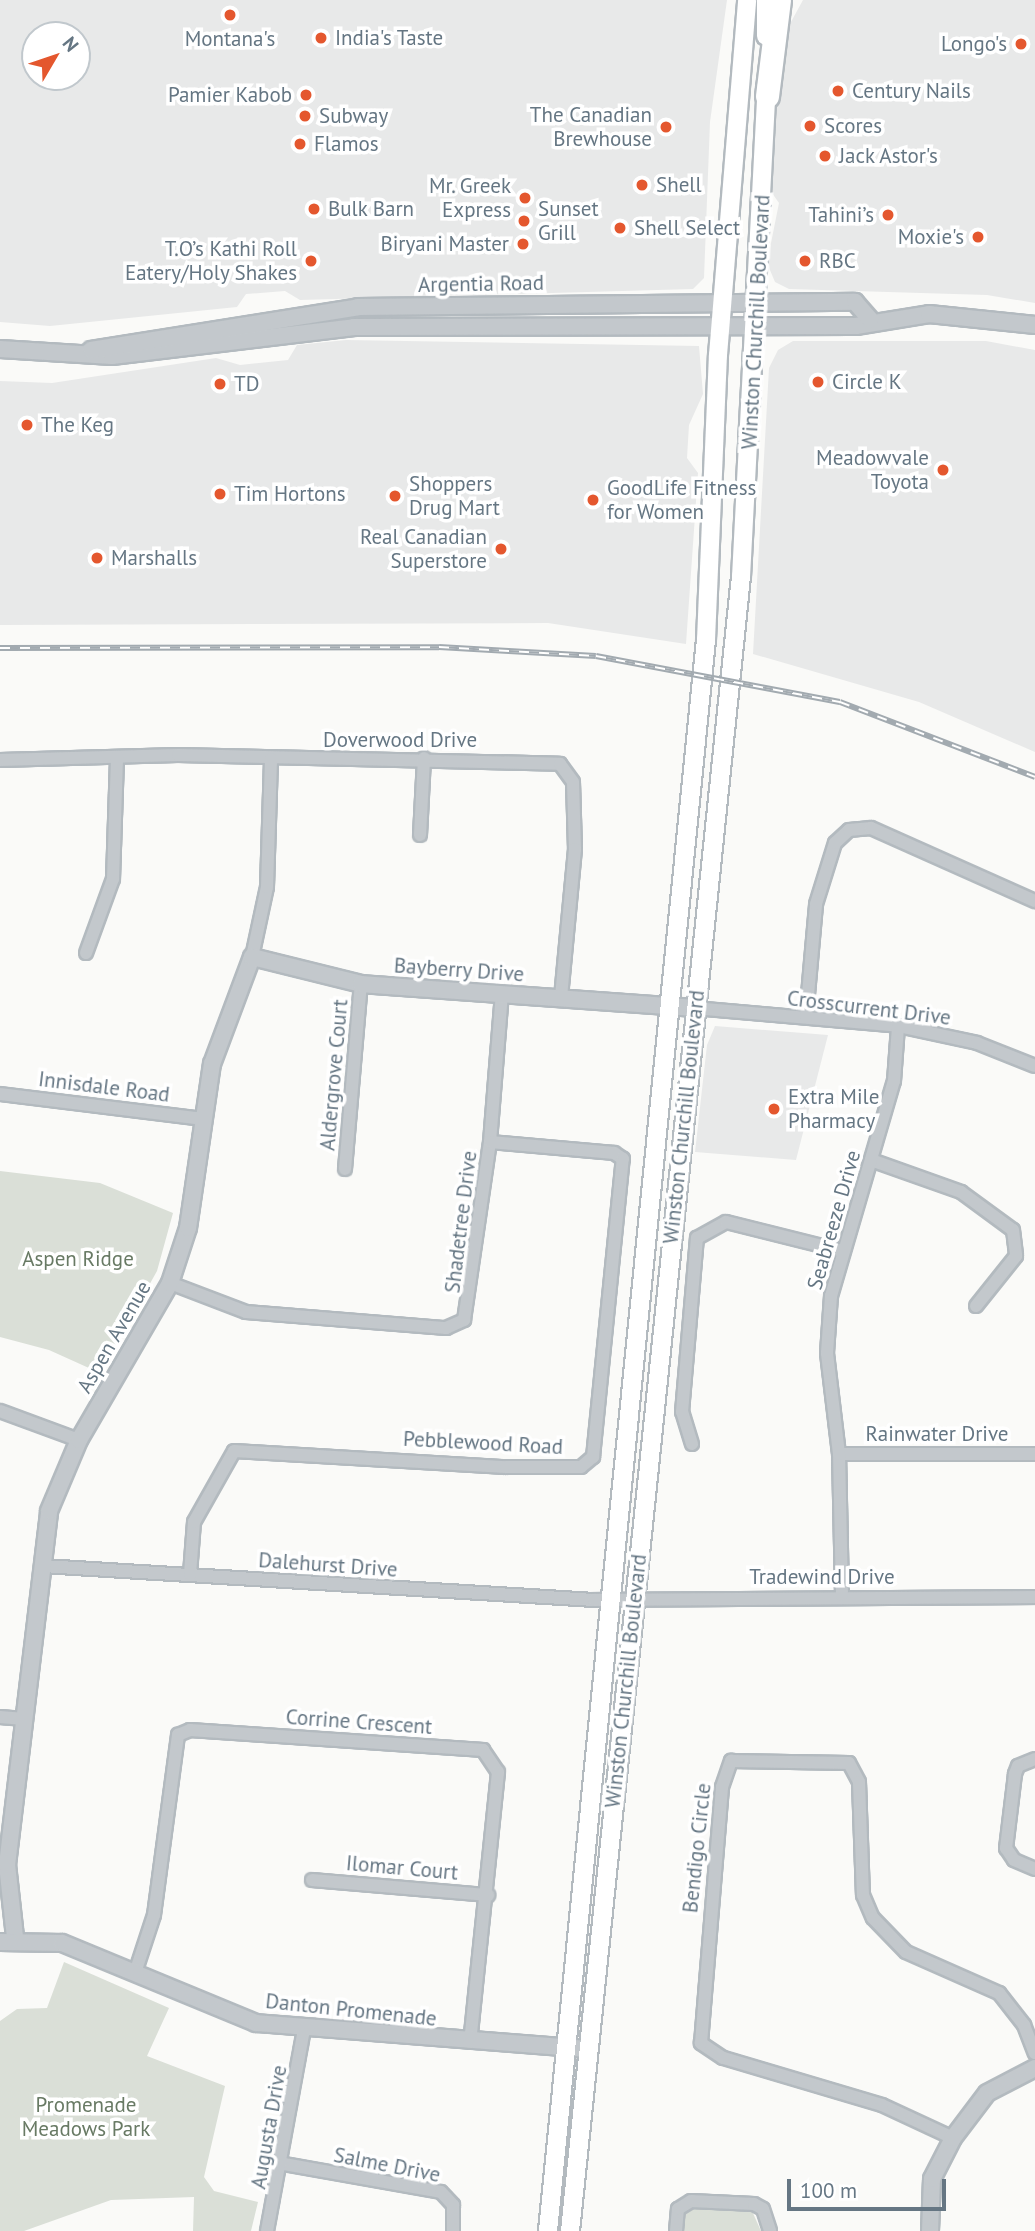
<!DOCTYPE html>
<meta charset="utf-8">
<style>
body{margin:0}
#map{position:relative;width:1035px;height:2231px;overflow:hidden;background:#fafaf8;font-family:"PT Sans",sans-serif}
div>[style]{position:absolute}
.built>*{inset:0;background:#e8e9e9}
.green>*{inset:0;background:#dadfd7}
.roads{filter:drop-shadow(2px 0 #b3babf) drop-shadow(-2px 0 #b3babf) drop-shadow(0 2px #b3babf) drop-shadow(0 -2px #b3babf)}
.minor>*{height:12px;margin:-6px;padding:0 6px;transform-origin:6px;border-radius:6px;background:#c3c8cc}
.tertiary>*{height:16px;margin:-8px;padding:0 8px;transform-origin:8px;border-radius:8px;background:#c3c8cc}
.secondary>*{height:18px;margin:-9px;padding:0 9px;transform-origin:9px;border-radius:9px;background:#fff}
.motorway>*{height:23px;margin:-11.5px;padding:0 11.5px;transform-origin:11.5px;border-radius:11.5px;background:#fff}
.rail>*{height:6px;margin-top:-3px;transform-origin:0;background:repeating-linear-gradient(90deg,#fff 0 10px,#a2aab0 0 20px);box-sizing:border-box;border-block:2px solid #a2aab0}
.dots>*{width:19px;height:19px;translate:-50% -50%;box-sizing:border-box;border:4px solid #fff;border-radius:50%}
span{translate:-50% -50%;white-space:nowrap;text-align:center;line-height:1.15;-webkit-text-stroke:7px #fff;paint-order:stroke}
.poi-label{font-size:21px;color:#657683}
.left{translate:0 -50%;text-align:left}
.right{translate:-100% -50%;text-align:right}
.street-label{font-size:21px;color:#657683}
.park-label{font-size:21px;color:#687a64}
.north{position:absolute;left:21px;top:21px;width:70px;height:70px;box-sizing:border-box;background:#fff;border:2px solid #c1c8cd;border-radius:50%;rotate:51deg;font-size:19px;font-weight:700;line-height:28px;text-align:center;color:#657683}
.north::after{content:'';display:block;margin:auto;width:24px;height:32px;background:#e4572e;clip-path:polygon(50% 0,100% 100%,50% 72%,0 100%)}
.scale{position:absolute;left:787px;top:2179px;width:159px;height:32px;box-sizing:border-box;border:4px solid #657683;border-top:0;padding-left:9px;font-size:21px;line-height:24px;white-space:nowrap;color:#657683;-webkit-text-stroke:5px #fff;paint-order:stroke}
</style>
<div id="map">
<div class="built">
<div style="clip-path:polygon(evenodd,0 0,727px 0,710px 122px,704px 278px,693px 289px,300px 300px,285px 291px,246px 294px,237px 307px,50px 326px,0 322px,0 0,35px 35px,77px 35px,77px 77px,35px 77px,35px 35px)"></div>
<div style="clip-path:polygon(803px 0,1035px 0,1035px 303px,987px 295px,789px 289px,775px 282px,767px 263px,779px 203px,772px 193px,780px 42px)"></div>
<div style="clip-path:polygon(346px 340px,699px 346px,703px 394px,689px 425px,687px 458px,698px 473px,686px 644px,548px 623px,0 625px,0 381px,52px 383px,216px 358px,240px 365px,288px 360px,297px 345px)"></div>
<div style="clip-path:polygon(793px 341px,986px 341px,1035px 350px,1035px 752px,919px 702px,753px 654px,769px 368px,778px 350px)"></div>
<div style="clip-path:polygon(715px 1026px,828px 1035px,796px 1160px,695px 1152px,707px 1045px)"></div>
</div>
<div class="green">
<div style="clip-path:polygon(0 1171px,100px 1183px,173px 1213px,157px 1271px,100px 1373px,49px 1350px,0 1337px)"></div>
<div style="clip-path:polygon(64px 1962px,169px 2008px,147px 2056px,225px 2086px,204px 2177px,214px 2191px,258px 2202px,251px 2231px,193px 2231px,194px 2197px,111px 2200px,24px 2231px,0 2231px,0 2021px,17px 2009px,47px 2008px)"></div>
<div style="clip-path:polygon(690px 2206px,752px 2211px,761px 2231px,680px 2231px,683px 2210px)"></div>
</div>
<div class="roads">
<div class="minor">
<div style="left:0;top:760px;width:178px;rotate:-1.6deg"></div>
<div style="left:178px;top:755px;width:382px;rotate:1.3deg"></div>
<div style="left:560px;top:764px;width:22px;rotate:54deg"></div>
<div style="left:573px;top:782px;width:67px;rotate:88.3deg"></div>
<div style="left:575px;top:849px;width:150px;rotate:95.4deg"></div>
<div style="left:420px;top:835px;width:77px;rotate:-87deg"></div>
<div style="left:86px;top:953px;width:79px;rotate:-70deg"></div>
<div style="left:113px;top:879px;width:122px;rotate:-88.1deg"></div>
<div style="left:252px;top:957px;width:72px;rotate:-77.9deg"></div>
<div style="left:267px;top:887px;width:128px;rotate:-88.2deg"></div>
<div style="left:694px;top:1008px;width:205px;rotate:5deg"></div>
<div style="left:898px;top:1026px;width:81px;rotate:12.1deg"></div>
<div style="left:977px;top:1043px;width:62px;rotate:21.6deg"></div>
<div style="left:806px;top:1017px;width:113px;rotate:-84.9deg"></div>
<div style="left:816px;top:904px;width:64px;rotate:-72.7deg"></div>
<div style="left:835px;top:843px;width:19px;rotate:-43deg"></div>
<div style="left:849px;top:830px;width:22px;rotate:-5deg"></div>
<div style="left:871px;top:828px;width:180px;rotate:24deg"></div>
<div style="left:0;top:1094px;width:205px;rotate:7deg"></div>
<div style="left:871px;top:1160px;width:96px;rotate:19.6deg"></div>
<div style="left:961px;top:1192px;width:64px;rotate:36.2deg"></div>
<div style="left:1013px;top:1230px;width:26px;rotate:83deg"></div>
<div style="left:1016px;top:1256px;width:64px;rotate:128.7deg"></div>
<div style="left:345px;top:1169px;width:186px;rotate:-85.1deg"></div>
<div style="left:170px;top:1283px;width:81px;rotate:20.9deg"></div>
<div style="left:246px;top:1312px;width:201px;rotate:4.6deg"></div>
<div style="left:446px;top:1328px;width:20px;rotate:-24deg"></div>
<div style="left:464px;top:1320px;width:180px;rotate:-81.7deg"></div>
<div style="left:490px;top:1142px;width:148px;rotate:-85.4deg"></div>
<div style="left:0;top:1411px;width:84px;rotate:20.2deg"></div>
<div style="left:692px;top:1444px;width:34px;rotate:-107deg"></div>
<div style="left:682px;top:1412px;width:175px;rotate:-85.1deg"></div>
<div style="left:697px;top:1238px;width:33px;rotate:-29deg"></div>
<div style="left:726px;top:1222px;width:120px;rotate:14deg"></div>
<div style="left:839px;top:1454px;width:196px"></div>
<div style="left:43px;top:1566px;width:552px;rotate:3.53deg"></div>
<div style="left:594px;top:1600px;width:441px;rotate:-0.4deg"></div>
<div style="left:190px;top:1574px;width:52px;rotate:-85.6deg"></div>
<div style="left:194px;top:1522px;width:81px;rotate:-60.6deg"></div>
<div style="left:234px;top:1451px;width:272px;rotate:3.4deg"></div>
<div style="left:506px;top:1467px;width:75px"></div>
<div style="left:581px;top:1467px;width:16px;rotate:-40deg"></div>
<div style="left:593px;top:1457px;width:300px;rotate:-84.3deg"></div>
<div style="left:623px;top:1159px;width:11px;rotate:-146deg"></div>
<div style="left:614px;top:1153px;width:124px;rotate:-174.9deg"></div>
<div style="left:842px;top:1595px;width:141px;rotate:-91.2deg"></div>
<div style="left:839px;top:1454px;width:102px;rotate:-96.8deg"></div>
<div style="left:827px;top:1353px;width:57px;rotate:-86deg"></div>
<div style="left:831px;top:1296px;width:224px;rotate:-73.7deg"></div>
<div style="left:894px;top:1081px;width:55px;rotate:-85.8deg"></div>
<div style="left:0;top:1717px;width:24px;rotate:5deg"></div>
<div style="left:1035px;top:1759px;width:18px;rotate:158deg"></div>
<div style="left:1018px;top:1766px;width:9px;rotate:111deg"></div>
<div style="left:1015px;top:1774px;width:75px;rotate:96.9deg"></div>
<div style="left:1006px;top:1848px;width:14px;rotate:56deg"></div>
<div style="left:1014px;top:1860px;width:23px;rotate:23deg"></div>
<div style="left:312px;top:1880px;width:177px;rotate:4.9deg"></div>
<div style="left:135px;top:1973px;width:61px;rotate:-71.9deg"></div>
<div style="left:154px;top:1915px;width:182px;rotate:-82.4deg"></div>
<div style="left:178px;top:1735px;width:13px;rotate:-23deg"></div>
<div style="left:190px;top:1730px;width:294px;rotate:3.9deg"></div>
<div style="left:483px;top:1750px;width:27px;rotate:56deg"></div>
<div style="left:498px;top:1772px;width:271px;rotate:95.9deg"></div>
<div style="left:953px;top:2138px;width:78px;rotate:-155.1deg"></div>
<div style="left:882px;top:2105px;width:166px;rotate:-163.5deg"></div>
<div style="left:723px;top:2058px;width:27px;rotate:-146deg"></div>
<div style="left:701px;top:2043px;width:257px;rotate:-85.3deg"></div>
<div style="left:722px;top:1787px;width:28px;rotate:-71deg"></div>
<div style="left:731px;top:1761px;width:118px;rotate:1deg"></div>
<div style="left:849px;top:1763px;width:21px;rotate:62deg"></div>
<div style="left:859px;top:1782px;width:113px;rotate:88deg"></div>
<div style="left:863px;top:1895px;width:25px;rotate:67deg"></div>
<div style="left:873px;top:1918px;width:47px;rotate:45.9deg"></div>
<div style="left:906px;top:1952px;width:102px;rotate:23.8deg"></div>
<div style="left:999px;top:1993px;width:41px;rotate:52deg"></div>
<div style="left:1024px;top:2025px;width:30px;rotate:69deg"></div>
<div style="left:284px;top:2164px;width:159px;rotate:10.1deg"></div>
<div style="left:441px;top:2192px;width:18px;rotate:47deg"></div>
<div style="left:453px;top:2205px;width:26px;rotate:90deg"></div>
<div style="left:267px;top:2231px;width:204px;rotate:-79.6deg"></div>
<div style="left:676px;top:2231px;width:22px;rotate:-85deg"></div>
<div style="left:678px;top:2209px;width:15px;rotate:-32deg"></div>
<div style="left:691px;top:2201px;width:63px;rotate:2.7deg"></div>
<div style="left:754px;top:2204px;width:10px;rotate:29deg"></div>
<div style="left:763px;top:2209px;width:23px;rotate:72deg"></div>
</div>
<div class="tertiary">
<div style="left:0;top:349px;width:112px;rotate:3.6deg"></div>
<div style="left:112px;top:356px;width:244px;rotate:-6.8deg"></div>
<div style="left:354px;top:327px;width:502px;rotate:-0.11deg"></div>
<div style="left:856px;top:326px;width:74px;rotate:-9.3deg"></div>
<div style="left:929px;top:314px;width:107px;rotate:5.9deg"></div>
<div style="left:91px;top:350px;width:270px;rotate:-9.1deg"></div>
<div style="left:358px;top:307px;width:497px;rotate:-0.6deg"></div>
<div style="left:855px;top:302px;width:23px;rotate:49deg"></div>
<div style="left:15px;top:1937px;width:72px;rotate:-96.3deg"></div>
<div style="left:7px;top:1865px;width:356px;rotate:-83.2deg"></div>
<div style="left:49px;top:1511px;width:77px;rotate:-67.1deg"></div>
<div style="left:79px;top:1440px;width:181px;rotate:-59.9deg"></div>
<div style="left:170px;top:1283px;width:58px;rotate:-71.9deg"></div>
<div style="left:188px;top:1228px;width:166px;rotate:-81.7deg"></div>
<div style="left:212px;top:1064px;width:114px;rotate:-69.5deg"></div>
<div style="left:252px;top:957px;width:112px;rotate:13.9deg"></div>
<div style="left:361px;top:984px;width:334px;rotate:4.1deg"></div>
<div style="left:0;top:1942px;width:62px;rotate:0.9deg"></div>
<div style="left:62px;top:1943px;width:210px;rotate:22.4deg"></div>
<div style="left:256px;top:2023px;width:334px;rotate:4.5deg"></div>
<div style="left:930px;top:2231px;width:52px;rotate:-87.8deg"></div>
<div style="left:932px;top:2179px;width:46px;rotate:-62.9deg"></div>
<div style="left:953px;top:2138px;width:56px;rotate:-52.9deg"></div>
<div style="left:987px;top:2093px;width:54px;rotate:-27.5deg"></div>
</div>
<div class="secondary">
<div style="left:766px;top:0;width:36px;rotate:90deg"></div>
<div style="left:548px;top:2231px;width:1599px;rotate:-84.33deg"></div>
<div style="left:706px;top:640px;width:285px;rotate:-87.6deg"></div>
<div style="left:718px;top:355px;width:356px;rotate:-85.3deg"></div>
<div style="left:570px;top:2231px;width:1663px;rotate:-84.1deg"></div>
<div style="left:741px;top:577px;width:493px;rotate:-87deg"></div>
</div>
<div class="motorway">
<div style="left:767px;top:96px;width:97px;rotate:-82.9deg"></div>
</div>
</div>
<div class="rail">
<div style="left:0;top:648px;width:439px;rotate:-0.1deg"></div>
<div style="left:439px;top:647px;width:157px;rotate:3.3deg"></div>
<div style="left:596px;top:656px;width:248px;rotate:10.7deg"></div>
<div style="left:840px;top:702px;width:209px;rotate:21deg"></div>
</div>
<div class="dots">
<div style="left:230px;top:15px;background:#e4572e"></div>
<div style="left:321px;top:38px;background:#e4572e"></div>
<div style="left:1021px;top:44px;background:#e4572e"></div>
<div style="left:838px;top:91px;background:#e4572e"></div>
<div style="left:306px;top:95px;background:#e4572e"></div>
<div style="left:305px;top:116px;background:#e4572e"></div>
<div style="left:810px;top:126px;background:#e4572e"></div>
<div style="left:666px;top:127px;background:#e4572e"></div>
<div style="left:300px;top:144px;background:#e4572e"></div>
<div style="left:825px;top:156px;background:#e4572e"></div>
<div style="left:642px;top:185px;background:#e4572e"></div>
<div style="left:525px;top:198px;background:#e4572e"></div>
<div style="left:314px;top:209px;background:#e4572e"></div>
<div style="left:888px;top:215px;background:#e4572e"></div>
<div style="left:524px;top:221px;background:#e4572e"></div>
<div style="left:620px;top:228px;background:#e4572e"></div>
<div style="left:978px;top:237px;background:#e4572e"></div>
<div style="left:523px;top:244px;background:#e4572e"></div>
<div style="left:311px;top:261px;background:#e4572e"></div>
<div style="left:805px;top:261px;background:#e4572e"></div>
<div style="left:818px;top:382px;background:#e4572e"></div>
<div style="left:220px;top:384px;background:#e4572e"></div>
<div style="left:27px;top:425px;background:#e4572e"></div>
<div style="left:943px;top:470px;background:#e4572e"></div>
<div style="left:220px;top:494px;background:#e4572e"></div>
<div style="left:395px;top:496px;background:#e4572e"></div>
<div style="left:593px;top:500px;background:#e4572e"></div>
<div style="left:501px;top:549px;background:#e4572e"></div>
<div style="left:97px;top:558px;background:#e4572e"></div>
<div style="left:774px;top:1109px;background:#e4572e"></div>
</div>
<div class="poi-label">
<span class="left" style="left:335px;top:38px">India's Taste</span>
<span style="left:230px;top:39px">Montana's</span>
<span class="right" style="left:1007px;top:44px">Longo's</span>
<span class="left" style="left:852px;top:91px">Century Nails</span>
<span class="right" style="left:292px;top:95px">Pamier Kabob</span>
<span class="right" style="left:652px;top:127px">The Canadian<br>Brewhouse</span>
<span class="left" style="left:319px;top:116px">Subway</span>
<span class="left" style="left:824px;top:126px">Scores</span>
<span class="left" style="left:314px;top:144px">Flamos</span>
<span class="left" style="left:839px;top:156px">Jack Astor's</span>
<span class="left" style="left:656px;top:185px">Shell</span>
<span class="right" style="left:511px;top:198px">Mr. Greek<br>Express</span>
<span class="left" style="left:328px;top:209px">Bulk Barn</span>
<span class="left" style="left:538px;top:221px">Sunset<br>Grill</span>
<span class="right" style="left:874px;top:215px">Tahini’s</span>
<span class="left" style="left:634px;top:228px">Shell Select</span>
<span class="right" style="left:964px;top:237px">Moxie's</span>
<span class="right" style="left:509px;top:244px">Biryani Master</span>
<span class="right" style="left:297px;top:261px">T.O’s Kathi Roll<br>Eatery/Holy Shakes</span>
<span class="left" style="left:819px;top:261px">RBC</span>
<span class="left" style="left:832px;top:382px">Circle K</span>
<span class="left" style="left:234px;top:384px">TD</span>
<span class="left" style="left:41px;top:425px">The Keg</span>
<span class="right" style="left:929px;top:470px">Meadowvale<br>Toyota</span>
<span class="left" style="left:409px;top:496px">Shoppers<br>Drug Mart</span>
<span class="left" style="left:607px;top:500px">GoodLife Fitness<br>for Women</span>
<span class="left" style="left:234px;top:494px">Tim Hortons</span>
<span class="right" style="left:487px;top:549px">Real Canadian<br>Superstore</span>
<span class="left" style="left:111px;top:558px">Marshalls</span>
<span class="left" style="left:788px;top:1109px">Extra Mile<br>Pharmacy</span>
</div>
<div class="street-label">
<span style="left:481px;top:284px;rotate:-1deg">Argentia Road</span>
<span style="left:756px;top:322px;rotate:-87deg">Winston Churchill Boulevard</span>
<span style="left:400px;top:740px">Doverwood Drive</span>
<span style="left:459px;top:970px;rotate:4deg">Bayberry Drive</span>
<span style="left:869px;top:1008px;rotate:7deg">Crosscurrent Drive</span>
<span style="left:334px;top:1075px;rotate:-85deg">Aldergrove Court</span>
<span style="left:104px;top:1087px;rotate:7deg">Innisdale Road</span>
<span style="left:684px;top:1117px;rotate:-84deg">Winston Churchill Boulevard</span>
<span style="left:834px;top:1220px;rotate:-74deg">Seabreeze Drive</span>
<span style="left:461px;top:1222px;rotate:-83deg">Shadetree Drive</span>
<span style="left:114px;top:1337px;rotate:-60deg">Aspen Avenue</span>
<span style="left:937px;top:1434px">Rainwater Drive</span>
<span style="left:483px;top:1443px;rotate:3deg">Pebblewood Road</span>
<span style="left:328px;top:1565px;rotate:4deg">Dalehurst Drive</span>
<span style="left:822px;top:1577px">Tradewind Drive</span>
<span style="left:626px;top:1681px;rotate:-84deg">Winston Churchill Boulevard</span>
<span style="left:359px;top:1722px;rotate:4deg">Corrine Crescent</span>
<span style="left:697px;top:1848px;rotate:-84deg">Bendigo Circle</span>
<span style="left:402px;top:1868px;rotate:5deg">Ilomar Court</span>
<span style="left:351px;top:2010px;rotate:6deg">Danton Promenade</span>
<span style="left:269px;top:2127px;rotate:-80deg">Augusta Drive</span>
<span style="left:387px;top:2165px;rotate:11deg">Salme Drive</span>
</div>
<div class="park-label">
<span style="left:78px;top:1259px">Aspen Ridge</span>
<span style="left:86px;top:2117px">Promenade<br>Meadows Park</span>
</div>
<div class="north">N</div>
<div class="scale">100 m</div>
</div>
